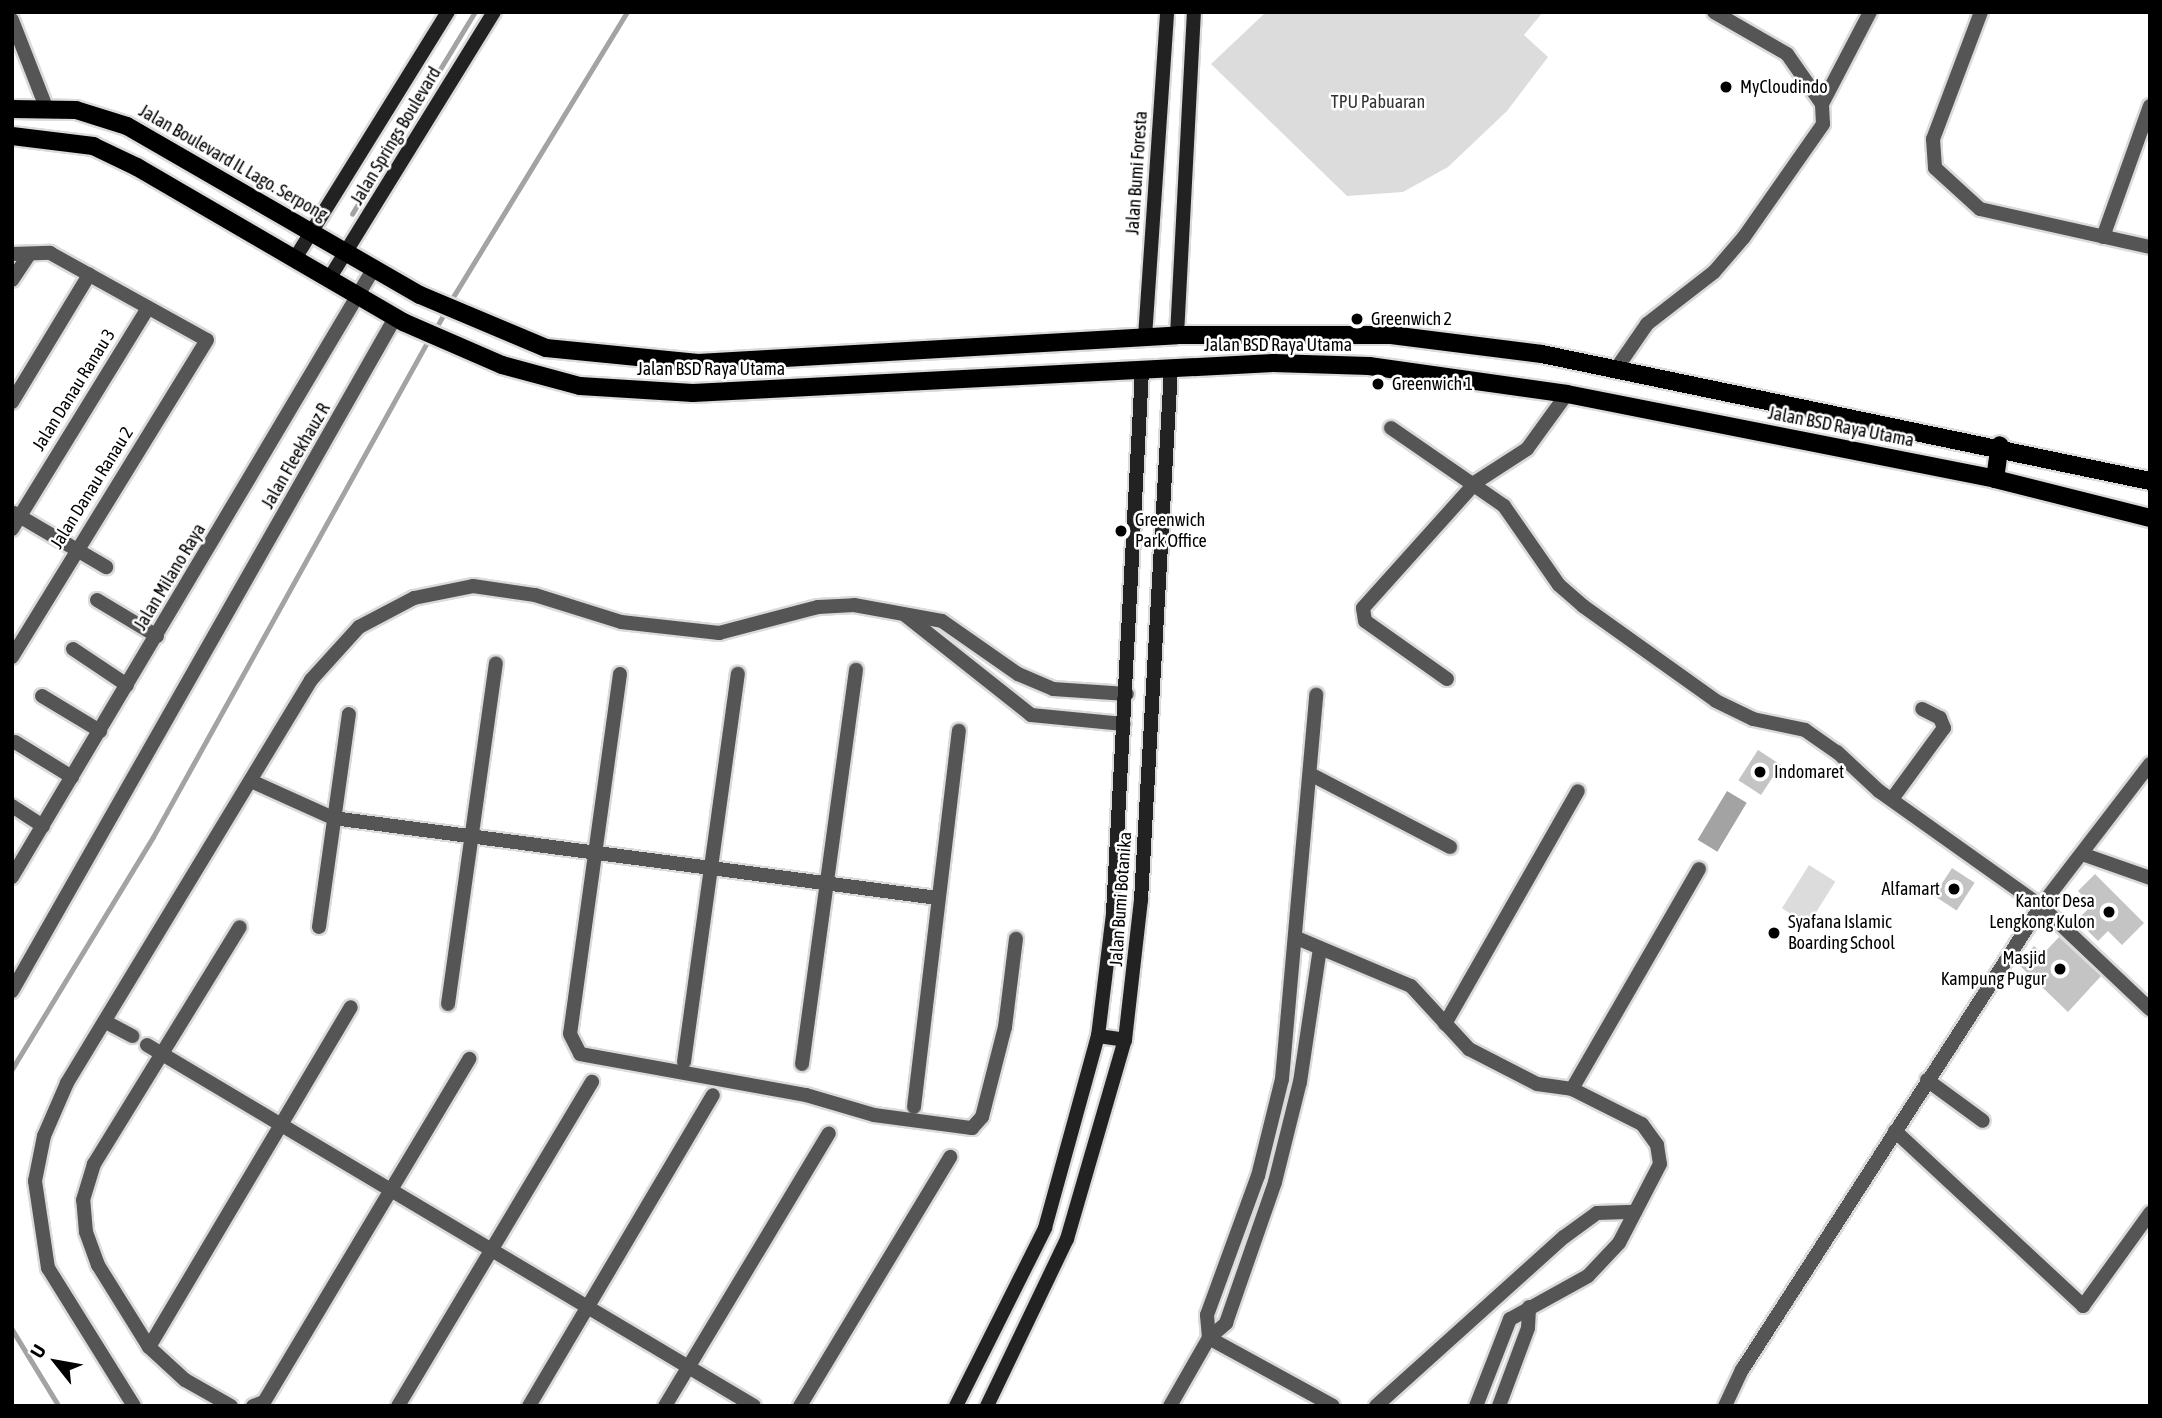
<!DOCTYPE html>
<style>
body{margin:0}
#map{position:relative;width:2162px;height:1418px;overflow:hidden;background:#fff;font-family:"Asap Condensed",sans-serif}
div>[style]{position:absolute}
.green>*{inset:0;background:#dcdcdc;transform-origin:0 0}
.water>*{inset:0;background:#a3a3a3;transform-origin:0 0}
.stream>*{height:4.5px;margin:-2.25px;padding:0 2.25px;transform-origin:2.25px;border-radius:2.25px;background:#a3a3a3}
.building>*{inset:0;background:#c4c4c4;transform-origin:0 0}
.roads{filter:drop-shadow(2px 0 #dbdbdb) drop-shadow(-2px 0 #dbdbdb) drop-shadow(0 2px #dbdbdb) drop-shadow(0 -2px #dbdbdb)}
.minor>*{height:14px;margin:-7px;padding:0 7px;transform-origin:7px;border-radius:7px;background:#555}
.secondary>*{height:14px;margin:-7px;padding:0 7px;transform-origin:7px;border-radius:7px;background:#222}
.primary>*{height:18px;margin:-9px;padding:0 9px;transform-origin:9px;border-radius:9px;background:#000}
.dots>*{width:19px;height:19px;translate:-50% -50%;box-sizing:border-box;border:4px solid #fff;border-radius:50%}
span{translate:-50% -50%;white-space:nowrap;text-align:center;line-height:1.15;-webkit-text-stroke:5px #fff;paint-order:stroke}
.poi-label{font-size:18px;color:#000}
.left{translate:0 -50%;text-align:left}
.right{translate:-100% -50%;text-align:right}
.park-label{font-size:18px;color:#333}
.street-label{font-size:18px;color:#000}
.frame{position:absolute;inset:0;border:14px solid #000;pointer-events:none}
.north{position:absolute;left:21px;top:1327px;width:70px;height:70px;-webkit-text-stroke:5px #fff;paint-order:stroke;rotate:301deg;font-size:19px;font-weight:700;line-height:28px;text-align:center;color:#000}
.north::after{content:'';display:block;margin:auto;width:24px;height:32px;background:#000;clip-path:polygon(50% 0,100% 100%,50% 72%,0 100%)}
</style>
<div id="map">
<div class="green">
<div style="clip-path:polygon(1266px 12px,1543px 12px,1524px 35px,1548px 57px,1507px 111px,1448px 167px,1403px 192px,1347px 196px,1211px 64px)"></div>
<div style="left:1809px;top:865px;width:31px;height:51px;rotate:32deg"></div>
</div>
<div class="water">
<div style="left:1727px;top:791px;width:23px;height:57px;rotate:31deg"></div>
</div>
<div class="stream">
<div style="left:352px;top:214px;width:237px;rotate:-58.7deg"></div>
<div style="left:450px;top:302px;width:340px;rotate:-58.6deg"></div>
<div style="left:435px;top:330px;width:23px;rotate:-61deg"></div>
<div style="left:12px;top:1069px;width:271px;rotate:-58.7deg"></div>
<div style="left:153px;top:837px;width:572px;rotate:-61.01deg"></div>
<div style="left:12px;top:1329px;width:90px;rotate:58.6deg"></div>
</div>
<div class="building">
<div style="left:1758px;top:750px;width:27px;height:36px;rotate:33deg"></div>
<div style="left:1952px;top:868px;width:27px;height:33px;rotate:33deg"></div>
<div style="clip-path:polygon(2095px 874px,2144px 923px,2122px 945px,2108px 931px,2098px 941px,2077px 920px,2092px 905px,2078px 891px)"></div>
<div style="clip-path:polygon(2059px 937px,2101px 976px,2068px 1012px,2018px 964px,2034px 946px,2043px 954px)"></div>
</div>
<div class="roads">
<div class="minor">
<div style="left:1981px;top:12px;width:136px;rotate:110.7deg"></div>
<div style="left:1933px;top:139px;width:29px;rotate:86deg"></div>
<div style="left:1935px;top:168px;width:61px;rotate:42.3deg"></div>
<div style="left:1980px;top:209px;width:174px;rotate:12.6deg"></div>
<div style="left:12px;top:20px;width:93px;rotate:68.7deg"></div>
<div style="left:1822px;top:104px;width:104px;rotate:-62.4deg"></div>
<div style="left:2103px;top:237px;width:139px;rotate:-70.3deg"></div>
<div style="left:12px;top:254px;width:38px;rotate:-2deg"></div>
<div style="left:50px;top:253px;width:179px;rotate:29deg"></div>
<div style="left:207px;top:340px;width:372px;rotate:121.6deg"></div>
<div style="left:12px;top:280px;width:29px;rotate:-56deg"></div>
<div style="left:1616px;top:369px;width:55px;rotate:-55.4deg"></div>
<div style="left:1647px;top:324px;width:85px;rotate:-37.8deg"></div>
<div style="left:1714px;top:272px;width:46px;rotate:-49.4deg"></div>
<div style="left:1744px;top:237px;width:138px;rotate:-55deg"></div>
<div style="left:1823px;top:124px;width:20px;rotate:-93deg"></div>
<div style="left:1822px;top:104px;width:61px;rotate:-125deg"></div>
<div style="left:1787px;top:54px;width:84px;rotate:-150.1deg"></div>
<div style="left:12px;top:402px;width:149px;rotate:-58.8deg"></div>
<div style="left:1391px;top:428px;width:137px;rotate:34.6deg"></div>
<div style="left:1504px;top:506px;width:96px;rotate:55.2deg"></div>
<div style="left:1559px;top:585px;width:32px;rotate:41deg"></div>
<div style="left:1583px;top:606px;width:163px;rotate:35.5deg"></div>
<div style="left:1716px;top:701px;width:41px;rotate:25.9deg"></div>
<div style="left:1753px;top:719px;width:53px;rotate:11.9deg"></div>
<div style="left:1805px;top:730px;width:39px;rotate:35deg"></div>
<div style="left:1837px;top:752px;width:57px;rotate:42.9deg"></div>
<div style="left:1879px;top:791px;width:199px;rotate:35.4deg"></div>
<div style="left:2041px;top:906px;width:150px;rotate:43.4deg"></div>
<div style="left:14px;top:513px;width:107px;rotate:30.4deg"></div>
<div style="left:12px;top:529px;width:259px;rotate:-58.4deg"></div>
<div style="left:97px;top:600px;width:70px;rotate:31deg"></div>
<div style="left:905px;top:615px;width:161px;rotate:38.4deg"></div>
<div style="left:1031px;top:715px;width:93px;rotate:5.5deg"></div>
<div style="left:73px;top:649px;width:65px;rotate:33.7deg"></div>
<div style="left:620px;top:674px;width:363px;rotate:97.9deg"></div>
<div style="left:570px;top:1034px;width:22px;rotate:63deg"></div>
<div style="left:580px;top:1054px;width:230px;rotate:10.3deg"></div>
<div style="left:806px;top:1095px;width:71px;rotate:16.4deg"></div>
<div style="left:874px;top:1115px;width:99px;rotate:7.6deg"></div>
<div style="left:972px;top:1128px;width:15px;rotate:-48deg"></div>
<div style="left:982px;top:1117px;width:93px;rotate:-75.7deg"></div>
<div style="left:1005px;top:1027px;width:89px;rotate:-82.9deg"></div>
<div style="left:1447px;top:679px;width:100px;rotate:-144.7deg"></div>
<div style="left:1365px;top:621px;width:13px;rotate:-99deg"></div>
<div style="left:1363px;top:608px;width:169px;rotate:-48.1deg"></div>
<div style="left:1476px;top:482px;width:61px;rotate:-32.9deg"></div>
<div style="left:1527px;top:449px;width:68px;rotate:-54deg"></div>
<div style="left:42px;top:696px;width:68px;rotate:31.1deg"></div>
<div style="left:15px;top:742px;width:67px;rotate:31.6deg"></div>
<div style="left:1310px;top:774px;width:158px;rotate:27.5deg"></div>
<div style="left:251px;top:781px;width:90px;rotate:24.3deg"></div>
<div style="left:333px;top:818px;width:609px;rotate:7.54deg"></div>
<div style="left:1892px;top:799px;width:88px;rotate:-53.8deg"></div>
<div style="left:1944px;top:728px;width:11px;rotate:-112deg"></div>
<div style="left:1940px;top:718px;width:20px;rotate:-153deg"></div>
<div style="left:12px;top:806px;width:37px;rotate:33deg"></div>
<div style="left:2082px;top:854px;width:72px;rotate:19.4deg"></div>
<div style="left:12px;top:877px;width:708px;rotate:-59.27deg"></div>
<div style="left:319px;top:927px;width:215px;rotate:-82deg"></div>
<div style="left:1299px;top:939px;width:121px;rotate:22.8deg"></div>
<div style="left:1411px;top:986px;width:86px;rotate:47.4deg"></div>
<div style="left:1469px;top:1049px;width:76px;rotate:27.2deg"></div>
<div style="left:1537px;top:1084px;width:35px;rotate:8deg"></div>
<div style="left:1572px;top:1089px;width:78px;rotate:26.6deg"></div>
<div style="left:1642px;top:1124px;width:26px;rotate:54deg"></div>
<div style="left:1657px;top:1145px;width:19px;rotate:81deg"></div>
<div style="left:1660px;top:1164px;width:89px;rotate:117.4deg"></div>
<div style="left:1619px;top:1243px;width:45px;rotate:133.2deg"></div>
<div style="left:1588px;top:1276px;width:89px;rotate:151.1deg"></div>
<div style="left:1510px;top:1319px;width:93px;rotate:111.3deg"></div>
<div style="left:12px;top:991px;width:774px;rotate:-60.36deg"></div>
<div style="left:448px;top:1004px;width:344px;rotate:-82deg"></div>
<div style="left:106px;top:1022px;width:30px;rotate:28deg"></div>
<div style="left:1445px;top:1024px;width:268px;rotate:-60.3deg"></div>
<div style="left:147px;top:1045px;width:706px;rotate:30.74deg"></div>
<div style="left:684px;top:1062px;width:392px;rotate:-82.1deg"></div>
<div style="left:802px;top:1064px;width:398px;rotate:-82.2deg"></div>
<div style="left:1927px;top:1080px;width:69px;rotate:36.2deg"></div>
<div style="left:1572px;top:1089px;width:254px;rotate:-60deg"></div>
<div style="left:914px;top:1107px;width:379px;rotate:-83.2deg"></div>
<div style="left:1895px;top:1131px;width:257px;rotate:42.9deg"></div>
<div style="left:2083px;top:1306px;width:115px;rotate:-54.2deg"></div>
<div style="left:1209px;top:1338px;width:23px;rotate:-95deg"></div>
<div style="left:1207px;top:1315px;width:148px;rotate:-69.9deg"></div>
<div style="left:1258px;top:1176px;width:100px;rotate:-76.1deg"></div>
<div style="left:1282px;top:1079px;width:386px;rotate:-84.9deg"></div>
<div style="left:1209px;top:1338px;width:141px;rotate:28.7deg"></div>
<div style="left:149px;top:1347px;width:395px;rotate:-59.3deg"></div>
<div style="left:134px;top:1406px;width:163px;rotate:-121.9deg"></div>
<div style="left:48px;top:1268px;width:88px;rotate:-98.5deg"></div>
<div style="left:35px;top:1181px;width:46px;rotate:-78.7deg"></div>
<div style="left:44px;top:1136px;width:58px;rotate:-66.5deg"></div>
<div style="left:67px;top:1083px;width:471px;rotate:-58.8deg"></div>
<div style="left:311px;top:680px;width:72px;rotate:-47.8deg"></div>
<div style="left:359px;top:627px;width:62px;rotate:-27.8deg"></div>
<div style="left:414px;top:598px;width:60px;rotate:-11.5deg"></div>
<div style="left:473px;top:586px;width:63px;rotate:8.3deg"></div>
<div style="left:535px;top:595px;width:90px;rotate:17.4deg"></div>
<div style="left:621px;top:622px;width:99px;rotate:6.4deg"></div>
<div style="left:719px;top:633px;width:102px;rotate:-14.7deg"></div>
<div style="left:818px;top:607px;width:36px;rotate:-3deg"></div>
<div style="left:854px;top:605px;width:89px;rotate:10.3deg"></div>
<div style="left:942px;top:621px;width:93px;rotate:34.9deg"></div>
<div style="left:1018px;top:674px;width:38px;rotate:23deg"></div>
<div style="left:1053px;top:689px;width:74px;rotate:3.9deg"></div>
<div style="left:231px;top:1406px;width:53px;rotate:-150.5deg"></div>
<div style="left:185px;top:1380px;width:49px;rotate:-137.5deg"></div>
<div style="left:149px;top:1347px;width:97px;rotate:-121.9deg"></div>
<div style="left:98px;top:1265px;width:35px;rotate:-110deg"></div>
<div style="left:86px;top:1232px;width:32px;rotate:-95deg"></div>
<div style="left:83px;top:1200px;width:38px;rotate:-73deg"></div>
<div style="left:94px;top:1164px;width:278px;rotate:-58.4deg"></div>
<div style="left:253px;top:1406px;width:12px;rotate:-20deg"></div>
<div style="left:264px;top:1402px;width:400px;rotate:-59.1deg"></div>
<div style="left:398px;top:1406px;width:378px;rotate:-59.1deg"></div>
<div style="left:529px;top:1406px;width:361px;rotate:-59.4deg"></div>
<div style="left:665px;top:1406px;width:318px;rotate:-59deg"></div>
<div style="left:800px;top:1406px;width:291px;rotate:-58.9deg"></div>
<div style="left:1170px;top:1406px;width:78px;rotate:-60.2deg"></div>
<div style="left:1209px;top:1338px;width:23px;rotate:-41deg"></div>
<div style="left:1226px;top:1323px;width:149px;rotate:-70.8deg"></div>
<div style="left:1275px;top:1182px;width:103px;rotate:-76deg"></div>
<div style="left:1300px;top:1082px;width:135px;rotate:-81.5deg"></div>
<div style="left:1376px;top:1406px;width:253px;rotate:-42deg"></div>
<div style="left:1564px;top:1237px;width:41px;rotate:-36deg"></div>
<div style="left:1597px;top:1213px;width:38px;rotate:-2deg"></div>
<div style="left:1499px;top:1406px;width:83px;rotate:-69.6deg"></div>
<div style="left:1528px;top:1328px;width:21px;rotate:-87deg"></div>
<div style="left:1725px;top:1406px;width:40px;rotate:-65deg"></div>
<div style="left:1742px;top:1370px;width:552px;rotate:-57.2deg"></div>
<div style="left:2041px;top:906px;width:179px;rotate:-52.5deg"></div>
</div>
<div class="secondary">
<div style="left:294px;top:260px;width:292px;rotate:-58.2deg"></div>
<div style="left:329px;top:279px;width:314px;rotate:-58.3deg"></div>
<div style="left:1177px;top:335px;width:323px;rotate:-87deg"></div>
<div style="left:1145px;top:337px;width:326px;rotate:-86.1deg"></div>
<div style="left:1098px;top:1036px;width:27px;rotate:8deg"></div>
<div style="left:956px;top:1406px;width:199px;rotate:-63.4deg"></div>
<div style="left:1045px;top:1228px;width:199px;rotate:-74.6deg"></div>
<div style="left:1098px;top:1036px;width:124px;rotate:-83deg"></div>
<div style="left:1113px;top:913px;width:544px;rotate:-86.94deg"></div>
<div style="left:987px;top:1406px;width:185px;rotate:-64.4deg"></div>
<div style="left:1067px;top:1239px;width:207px;rotate:-73.8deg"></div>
<div style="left:1125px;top:1040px;width:141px;rotate:-83.5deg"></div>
<div style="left:1141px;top:900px;width:533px;rotate:-86.77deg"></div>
</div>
<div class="primary">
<div style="left:12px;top:109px;width:64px;rotate:0.9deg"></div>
<div style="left:76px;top:110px;width:53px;rotate:17.4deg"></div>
<div style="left:127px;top:126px;width:338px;rotate:30deg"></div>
<div style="left:420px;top:295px;width:137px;rotate:22.8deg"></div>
<div style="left:546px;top:348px;width:153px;rotate:5.6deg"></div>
<div style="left:698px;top:363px;width:480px;rotate:-3.3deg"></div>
<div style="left:1177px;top:335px;width:214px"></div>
<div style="left:1391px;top:335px;width:152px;rotate:7.2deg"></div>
<div style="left:1542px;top:354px;width:621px;rotate:11.8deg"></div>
<div style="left:12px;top:136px;width:82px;rotate:7deg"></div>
<div style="left:93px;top:146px;width:49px;rotate:25.5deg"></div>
<div style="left:137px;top:167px;width:308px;rotate:30.2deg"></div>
<div style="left:403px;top:322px;width:108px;rotate:23.5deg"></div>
<div style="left:502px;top:365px;width:81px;rotate:15.1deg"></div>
<div style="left:580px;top:386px;width:113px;rotate:3.5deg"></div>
<div style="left:693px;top:393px;width:581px;rotate:-2.96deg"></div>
<div style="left:1273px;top:363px;width:96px;rotate:1.8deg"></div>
<div style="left:1369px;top:366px;width:200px;rotate:8deg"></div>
<div style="left:1567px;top:394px;width:436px;rotate:11.2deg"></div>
<div style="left:1995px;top:479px;width:160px;rotate:14.1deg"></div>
<div style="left:1995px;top:479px;width:34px;rotate:-82deg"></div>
</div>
</div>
<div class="dots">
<div style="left:1726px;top:87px;background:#000"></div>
<div style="left:1357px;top:319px;background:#000"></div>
<div style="left:1378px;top:384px;background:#000"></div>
<div style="left:1121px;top:531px;background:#000"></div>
<div style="left:1760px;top:772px;background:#000"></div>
<div style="left:1954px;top:889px;background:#000"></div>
<div style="left:2109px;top:912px;background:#000"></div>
<div style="left:1774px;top:933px;background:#000"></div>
<div style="left:2060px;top:969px;background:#000"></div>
</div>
<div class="poi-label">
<span class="left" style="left:1740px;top:87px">MyCloudindo</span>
<span class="left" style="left:1371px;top:319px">Greenwich 2</span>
<span class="left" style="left:1392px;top:384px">Greenwich 1</span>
<span class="left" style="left:1135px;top:531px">Greenwich<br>Park Office</span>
<span class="left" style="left:1774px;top:772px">Indomaret</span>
<span class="right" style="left:1940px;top:889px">Alfamart</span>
<span class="right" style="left:2095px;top:912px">Kantor Desa<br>Lengkong Kulon</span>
<span class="left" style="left:1788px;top:933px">Syafana Islamic<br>Boarding School</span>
<span class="right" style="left:2046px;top:969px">Masjid<br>Kampung Pugur</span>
</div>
<div class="park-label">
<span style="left:1378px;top:102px">TPU Pabuaran</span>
</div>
<div class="street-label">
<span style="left:396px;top:136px;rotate:-59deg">Jalan Springs Boulevard</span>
<span style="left:233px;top:163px;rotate:30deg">Jalan Boulevard IL Lago. Serpong</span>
<span style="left:1137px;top:173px;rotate:-86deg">Jalan Bumi Foresta</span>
<span style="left:1278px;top:345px">Jalan BSD Raya Utama</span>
<span style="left:711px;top:369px">Jalan BSD Raya Utama</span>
<span style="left:74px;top:390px;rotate:-58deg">Jalan Danau Ranau 3</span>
<span style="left:1841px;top:427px;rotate:11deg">Jalan BSD Raya Utama</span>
<span style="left:296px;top:456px;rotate:-60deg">Jalan Fleekhauz R</span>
<span style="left:92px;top:488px;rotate:-58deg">Jalan Danau Ranau 2</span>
<span style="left:170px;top:577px;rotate:-59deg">Jalan Milano Raya</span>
<span style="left:1121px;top:899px;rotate:-86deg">Jalan Bumi Botanika</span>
</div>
<div class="frame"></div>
<div class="north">U</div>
</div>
